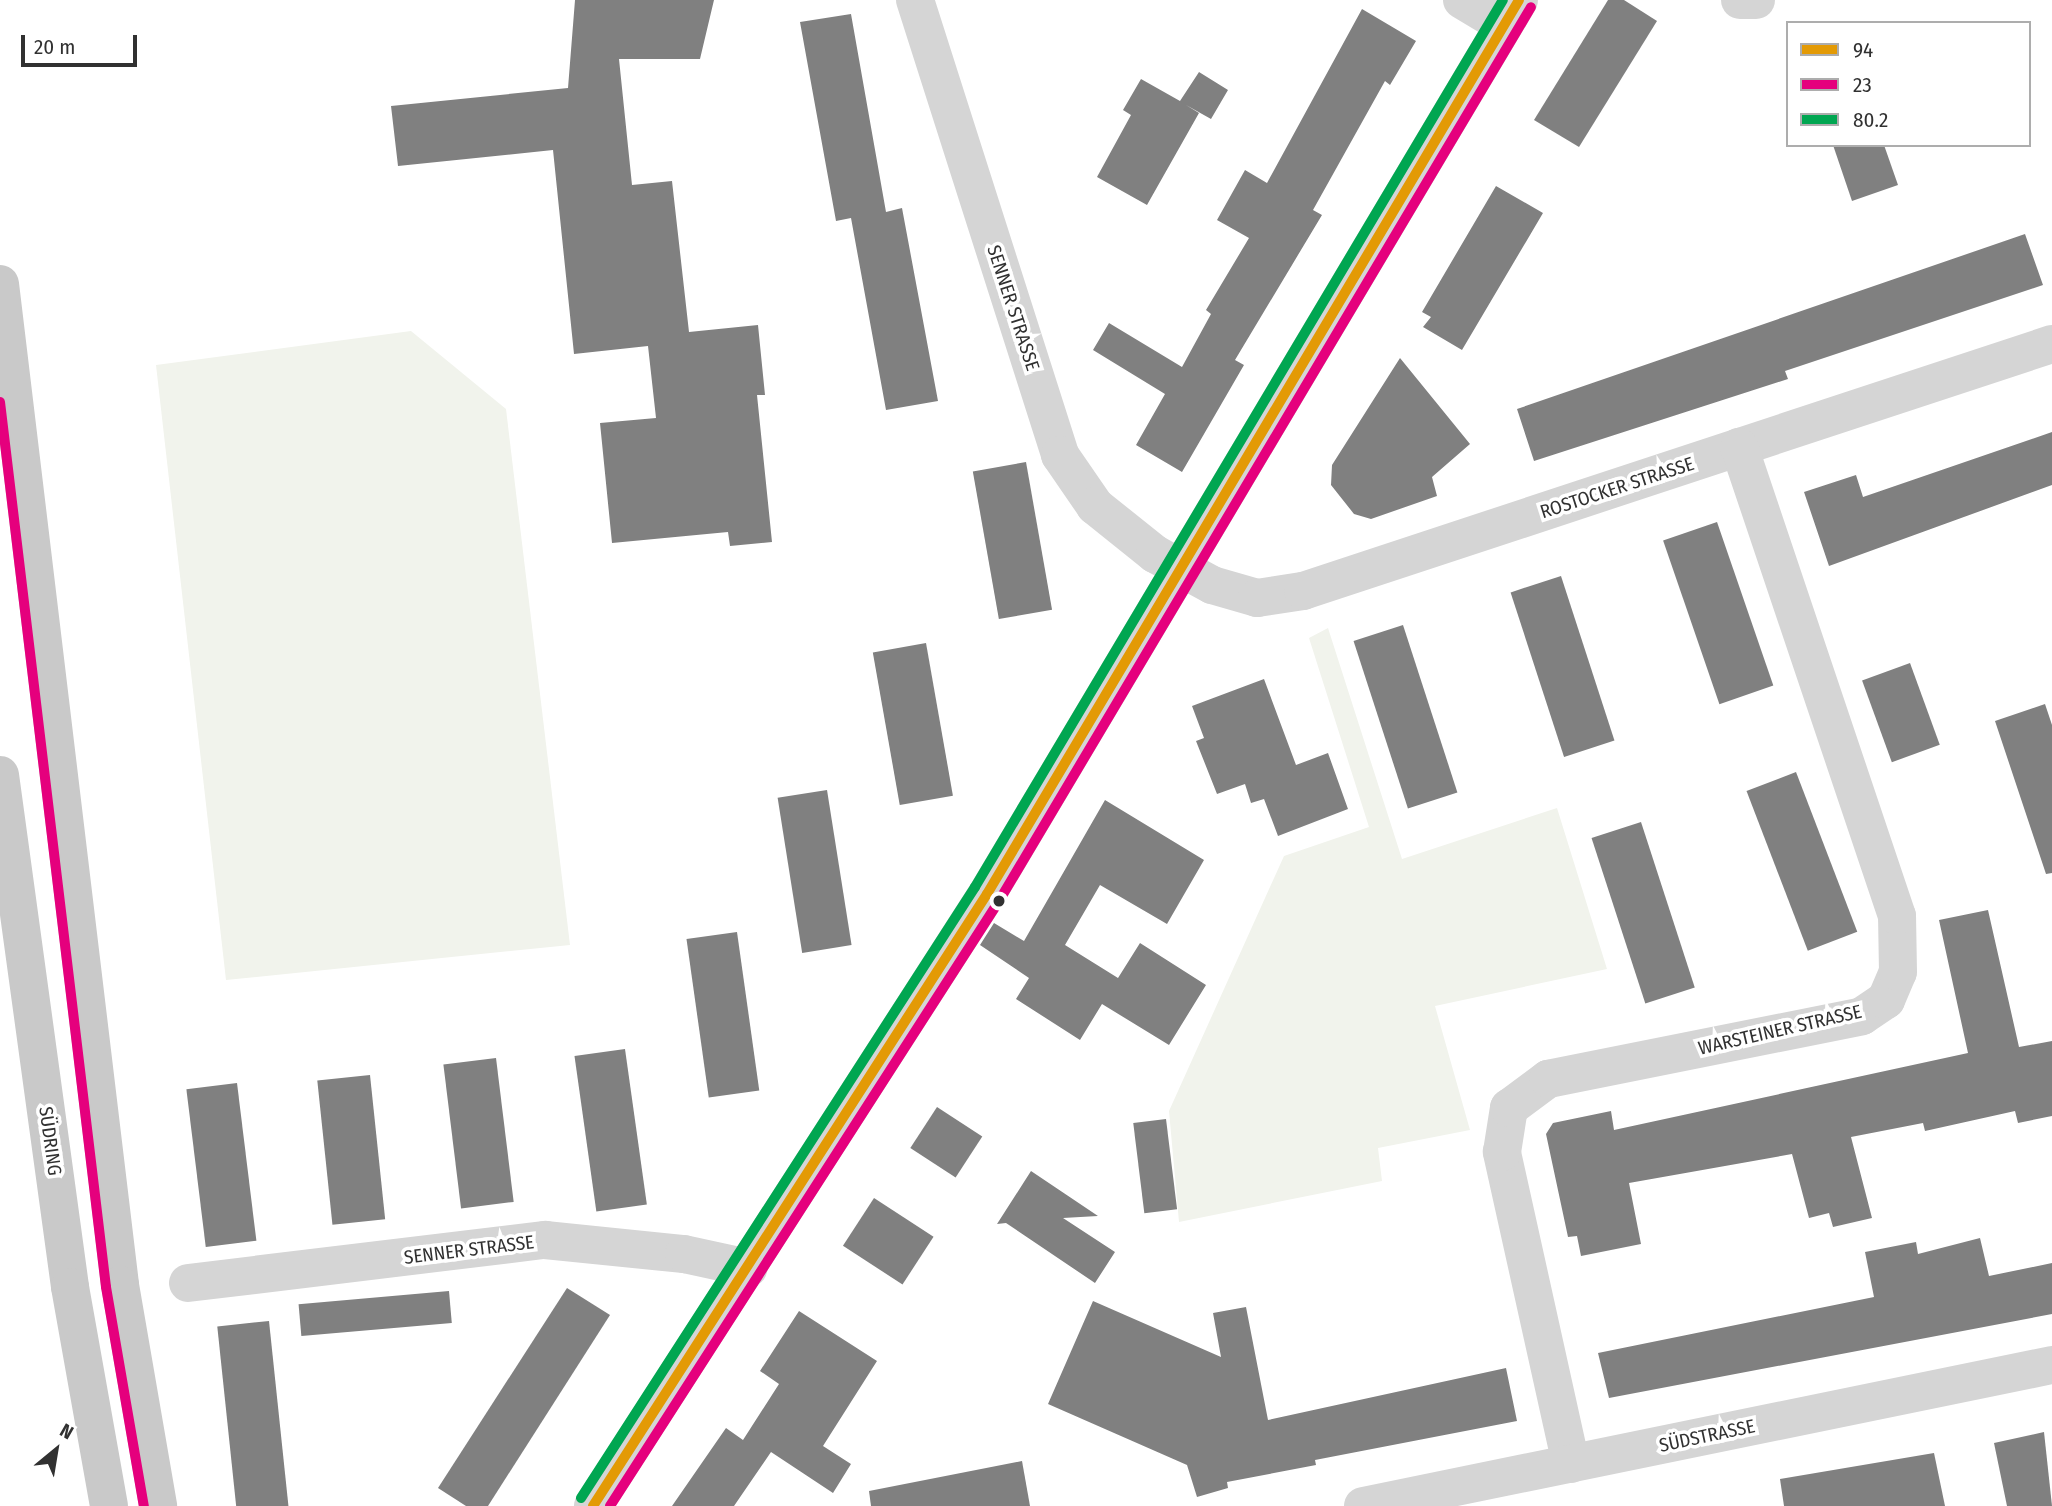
<!DOCTYPE html>
<meta charset="utf-8">
<style>
body{margin:0}
#map{position:relative;width:2052px;height:1506px;overflow:hidden;background:#fff;font-family:"Fira Sans Condensed",sans-serif}
div>[style]{position:absolute}
.green>*{inset:0;background:#f1f3ec}
.building>*{inset:0;background:#808080;transform-origin:0 0}
.minor>*{height:38px;margin:-19px;padding:0 19px;transform-origin:19px;border-radius:19px;background:#d5d5d5}
.major>*{height:38px;margin:-19px;padding:0 19px;transform-origin:19px;border-radius:19px;background:#c9c9c9}
.bus-1>*{height:10px;margin:-5px;padding:0 5px;transform-origin:5px;border-radius:5px;background:#e39a05}
.bus-2>*{height:10px;margin:-5px;padding:0 5px;transform-origin:5px;border-radius:5px;background:#e5007d}
.bus-3>*{height:10px;margin:-5px;padding:0 5px;transform-origin:5px;border-radius:5px;background:#00a651}
.dots>*{width:19px;height:19px;translate:-50% -50%;box-sizing:border-box;border:4px solid #fff;border-radius:50%}
span{translate:-50% -50%;white-space:nowrap;text-align:center;line-height:1.15;-webkit-text-stroke:7px #fff;paint-order:stroke}
.street-label{font-size:19px;color:#313131}
.legend{position:absolute;left:1786px;top:21px;width:245px;height:126px;box-sizing:border-box;background:#fff;border:2px solid #adadad;margin:0;padding:9px 12px;list-style:none;font-size:21px;color:#313131}
.legend li{display:flex;align-items:center;gap:14px;height:35px}
.legend b{width:35px;border:2px solid #adadad}
.north{position:absolute;left:21px;top:1415px;width:70px;height:70px;-webkit-text-stroke:5px #fff;paint-order:stroke;rotate:30deg;font-size:19px;font-weight:700;line-height:28px;text-align:center;color:#313131}
.north::after{content:'';display:block;margin:auto;width:24px;height:32px;background:#313131;clip-path:polygon(50% 0,100% 100%,50% 72%,0 100%)}
.scale{position:absolute;left:21px;top:35px;width:116px;height:32px;box-sizing:border-box;border:4px solid #313131;border-top:0;padding-left:9px;font-size:21px;line-height:24px;white-space:nowrap;color:#313131;-webkit-text-stroke:5px #fff;paint-order:stroke}
</style>
<div id="map">
<div class="green">
<div style="clip-path:polygon(411px 331px,506px 409px,570px 945px,226px 980px,156px 365px)"></div>
<div style="clip-path:polygon(1328px 628px,1402px 859px,1557px 808px,1607px 969px,1435px 1006px,1470px 1130px,1378px 1148px,1382px 1181px,1179px 1222px,1169px 1111px,1284px 856px,1369px 827px,1309px 638px)"></div>
</div>
<div class="building">
<div style="clip-path:polygon(575px 0,714px 0,700px 59px,619px 59px,632px 185px,672px 181px,689px 332px,758px 325px,765px 395px,757px 395px,772px 542px,730px 546px,728px 532px,612px 543px,600px 423px,656px 418px,648px 346px,574px 354px,553px 150px,398px 166px,391px 106px,568px 88px)"></div>
<div style="clip-path:polygon(1608px 0,1624px 0,1657px 21px,1579px 147px,1534px 120px)"></div>
<div style="clip-path:polygon(1362px 9px,1416px 41px,1390px 85px,1385px 81px,1313px 210px,1322px 215px,1235px 360px,1244px 365px,1182px 472px,1136px 445px,1165px 394px,1093px 350px,1109px 323px,1182px 367px,1211px 314px,1206px 310px,1249px 238px,1217px 220px,1245px 170px,1267px 183px)"></div>
<div style="clip-path:polygon(851px 14px,886px 212px,902px 208px,938px 401px,886px 410px,851px 218px,836px 221px,800px 22px)"></div>
<div style="clip-path:polygon(1199px 72px,1228px 90px,1211px 119px,1186px 105px,1199px 113px,1147px 205px,1097px 177px,1131px 115px,1123px 110px,1141px 79px,1180px 101px)"></div>
<div style="clip-path:polygon(1833px 145px,1884px 145px,1898px 185px,1852px 201px)"></div>
<div style="clip-path:polygon(1496px 186px,1543px 213px,1462px 350px,1423px 327px,1431px 317px,1422px 312px)"></div>
<div style="clip-path:polygon(2025px 234px,2043px 285px,1785px 371px,1788px 379px,1534px 461px,1517px 409px)"></div>
<div style="clip-path:polygon(1400px 358px,1470px 444px,1432px 477px,1437px 496px,1371px 519px,1354px 514px,1331px 485px,1332px 465px)"></div>
<div style="clip-path:polygon(2052px 432px,2052px 485px,1829px 566px,1804px 492px,1856px 475px,1863px 497px)"></div>
<div style="left:1026px;top:462px;width:150px;height:54px;rotate:80deg"></div>
<div style="left:1717px;top:522px;width:173px;height:57px;rotate:71deg"></div>
<div style="left:1561px;top:576px;width:173px;height:53px;rotate:72deg"></div>
<div style="left:1403px;top:625px;width:176px;height:52px;rotate:72deg"></div>
<div style="left:926px;top:643px;width:155px;height:54px;rotate:80deg"></div>
<div style="left:1910px;top:663px;width:87px;height:51px;rotate:70deg"></div>
<div style="clip-path:polygon(1264px 679px,1296px 765px,1328px 753px,1348px 809px,1278px 836px,1264px 799px,1251px 803px,1245px 784px,1217px 794px,1196px 741px,1204px 738px,1192px 706px)"></div>
<div style="clip-path:polygon(2045px 704px,2052px 725px,2052px 873px,2046px 874px,1995px 721px)"></div>
<div style="left:1796px;top:772px;width:171px;height:53px;rotate:69deg"></div>
<div style="left:827px;top:790px;width:157px;height:50px;rotate:81deg"></div>
<div style="clip-path:polygon(1105px 800px,1204px 860px,1167px 924px,1100px 885px,1065px 945px,1118px 978px,1140px 943px,1206px 985px,1169px 1045px,1102px 1004px,1080px 1040px,1016px 999px,1029px 978px,980px 945px,994px 923px,1024px 941px)"></div>
<div style="left:1641px;top:822px;width:174px;height:52px;rotate:72deg"></div>
<div style="clip-path:polygon(1988px 910px,2019px 1047px,2052px 1041px,2052px 1116px,2018px 1123px,2015px 1111px,1925px 1131px,1923px 1123px,1851px 1137px,1872px 1218px,1833px 1227px,1829px 1213px,1809px 1218px,1792px 1154px,1629px 1183px,1641px 1244px,1581px 1256px,1577px 1236px,1568px 1237px,1546px 1134px,1553px 1123px,1611px 1111px,1614px 1130px,1968px 1053px,1939px 920px)"></div>
<div style="left:737px;top:932px;width:160px;height:51px;rotate:82deg"></div>
<div style="left:625px;top:1049px;width:157px;height:51px;rotate:82deg"></div>
<div style="left:496px;top:1058px;width:145px;height:53px;rotate:83deg"></div>
<div style="left:370px;top:1075px;width:145px;height:53px;rotate:84deg"></div>
<div style="left:237px;top:1083px;width:159px;height:51px;rotate:83deg"></div>
<div style="left:937px;top:1107px;width:54px;height:49px;rotate:33deg"></div>
<div style="left:1166px;top:1119px;width:91px;height:33px;rotate:83deg"></div>
<div style="clip-path:polygon(1031px 1171px,1098px 1216px,1063px 1218px,1115px 1252px,1095px 1283px,1006px 1223px,997px 1224px)"></div>
<div style="left:874px;top:1198px;width:71px;height:57px;rotate:33deg"></div>
<div style="clip-path:polygon(1980px 1238px,1989px 1276px,2052px 1263px,2052px 1314px,1609px 1398px,1598px 1353px,1874px 1297px,1865px 1252px,1916px 1242px,1918px 1254px)"></div>
<div style="clip-path:polygon(567px 1288px,610px 1315px,488px 1506px,466px 1506px,438px 1488px)"></div>
<div style="left:449px;top:1291px;width:32px;height:151px;rotate:85deg"></div>
<div style="clip-path:polygon(1093px 1301px,1221px 1357px,1213px 1313px,1246px 1307px,1268px 1420px,1506px 1368px,1517px 1421px,1315px 1460px,1316px 1465px,1227px 1482px,1228px 1488px,1197px 1497px,1187px 1465px,1048px 1404px)"></div>
<div style="clip-path:polygon(799px 1311px,877px 1361px,823px 1446px,851px 1464px,833px 1493px,771px 1452px,734px 1506px,672px 1506px,726px 1428px,743px 1440px,779px 1384px,760px 1371px)"></div>
<div style="left:269px;top:1321px;width:186px;height:52px;rotate:84deg"></div>
<div style="clip-path:polygon(2044px 1432px,2052px 1506px,2007px 1506px,1994px 1443px)"></div>
<div style="clip-path:polygon(1934px 1453px,1945px 1506px,1784px 1506px,1780px 1479px)"></div>
<div style="clip-path:polygon(1022px 1461px,1030px 1506px,871px 1506px,869px 1491px)"></div>
</div>
<div class="minor">
<div style="left:915px;top:0;width:478px;rotate:72.3deg"></div>
<div style="left:1060px;top:455px;width:62px;rotate:55.5deg"></div>
<div style="left:1095px;top:506px;width:77px;rotate:38.7deg"></div>
<div style="left:1155px;top:554px;width:65px;rotate:28.5deg"></div>
<div style="left:1212px;top:585px;width:47px;rotate:16.1deg"></div>
<div style="left:1257px;top:598px;width:47px;rotate:-8.7deg"></div>
<div style="left:1303px;top:591px;width:789px;rotate:-18.25deg"></div>
<div style="left:1462px;top:0;width:49px;rotate:30.8deg"></div>
<div style="left:1740px;top:0;width:16px"></div>
<div style="left:188px;top:1283px;width:360px;rotate:-6.9deg"></div>
<div style="left:545px;top:1240px;width:140px;rotate:5.8deg"></div>
<div style="left:684px;top:1254px;width:66px;rotate:12.3deg"></div>
<div style="left:1571px;top:1464px;width:320px;rotate:-102.5deg"></div>
<div style="left:1502px;top:1152px;width:45px;rotate:-81deg"></div>
<div style="left:1509px;top:1108px;width:49px;rotate:-36.6deg"></div>
<div style="left:1548px;top:1079px;width:320px;rotate:-11.3deg"></div>
<div style="left:1862px;top:1016px;width:29px;rotate:-34deg"></div>
<div style="left:1886px;top:1000px;width:30px;rotate:-67deg"></div>
<div style="left:1898px;top:972px;width:56px;rotate:-91deg"></div>
<div style="left:1897px;top:916px;width:495px;rotate:-108.6deg"></div>
<div style="left:593px;top:1506px;width:728px;rotate:-57.23deg"></div>
<div style="left:987px;top:894px;width:1040px;rotate:-59.24deg"></div>
<div style="left:1363px;top:1506px;width:703px;rotate:-11.57deg"></div>
</div>
<div class="major">
<div style="left:0;top:284px;width:1008px;rotate:83.16deg"></div>
<div style="left:120px;top:1285px;width:224px;rotate:80.2deg"></div>
<div style="left:0;top:775px;width:517px;rotate:82.21deg"></div>
<div style="left:70px;top:1287px;width:222px;rotate:79.9deg"></div>
</div>
<div class="bus-1">
<div style="left:593px;top:1506px;width:728px;rotate:-57.23deg"></div>
<div style="left:987px;top:894px;width:1040px;rotate:-59.24deg"></div>
</div>
<div class="bus-2">
<div style="left:0;top:402px;width:891px;rotate:83.17deg"></div>
<div style="left:106px;top:1287px;width:222px;rotate:80.2deg"></div>
<div style="left:610px;top:1506px;width:719px;rotate:-57.26deg"></div>
<div style="left:999px;top:901px;width:1040px;rotate:-59.24deg"></div>
</div>
<div class="bus-3">
<div style="left:581px;top:1498px;width:727px;rotate:-57.18deg"></div>
<div style="left:975px;top:887px;width:1032px;rotate:-59.24deg"></div>
</div>
<div class="dots">
<div style="left:999px;top:901px;background:#313131"></div>
</div>
<div class="street-label">
<span style="left:1013px;top:308px;rotate:72deg">SENNER STRASSE</span>
<span style="left:1617px;top:488px;rotate:-18deg">ROSTOCKER STRASSE</span>
<span style="left:1780px;top:1030px;rotate:-13deg">WARSTEINER STRASSE</span>
<span style="left:50px;top:1141px;rotate:82deg">SÜDRING</span>
<span style="left:469px;top:1250px;rotate:-7deg">SENNER STRASSE</span>
<span style="left:1707px;top:1436px;rotate:-12deg">SÜDSTRASSE</span>
</div>
<ul class="legend">
<li><b style="height:9px;background:#e39a05"></b>94</li>
<li><b style="height:9px;background:#e5007d"></b>23</li>
<li><b style="height:9px;background:#00a651"></b>80.2</li>
</ul>
<div class="north">N</div>
<div class="scale">20 m</div>
</div>
